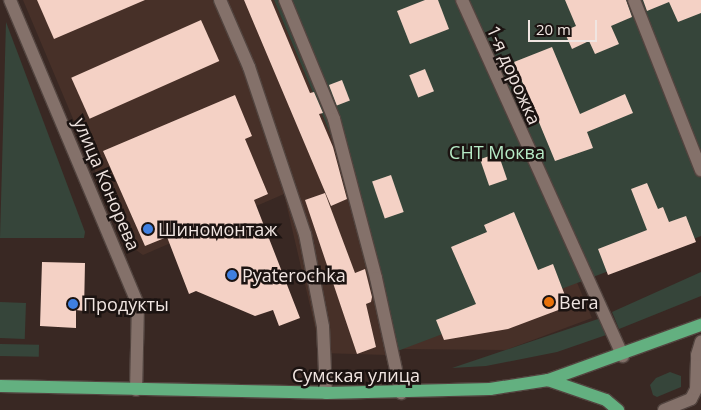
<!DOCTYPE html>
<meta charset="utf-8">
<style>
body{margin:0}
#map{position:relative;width:701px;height:410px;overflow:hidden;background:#392823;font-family:"Open Sans",sans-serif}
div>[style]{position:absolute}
.built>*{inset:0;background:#473028}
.green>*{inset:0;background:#36453a;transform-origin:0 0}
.building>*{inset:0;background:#f4d1c5;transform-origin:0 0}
.roads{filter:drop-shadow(1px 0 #52443f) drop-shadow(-1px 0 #52443f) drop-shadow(0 1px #52443f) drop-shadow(0 -1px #52443f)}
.minor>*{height:12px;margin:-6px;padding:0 6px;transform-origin:6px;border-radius:6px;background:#84716a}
.major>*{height:12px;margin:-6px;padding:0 6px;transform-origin:6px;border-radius:6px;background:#63b080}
.dots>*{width:14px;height:14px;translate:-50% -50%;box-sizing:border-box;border:2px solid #1b1311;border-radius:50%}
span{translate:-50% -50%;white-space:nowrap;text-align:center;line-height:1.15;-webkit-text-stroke:5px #1b1311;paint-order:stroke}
.street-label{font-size:18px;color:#f0e5e1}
.park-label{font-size:18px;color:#b6eac6}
.poi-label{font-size:18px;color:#f0e5e1}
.left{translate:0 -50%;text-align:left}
.scale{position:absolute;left:528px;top:20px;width:69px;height:22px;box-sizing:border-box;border:2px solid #f0e5e1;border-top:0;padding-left:6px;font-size:15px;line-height:18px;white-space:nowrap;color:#f0e5e1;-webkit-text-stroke:4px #1b1311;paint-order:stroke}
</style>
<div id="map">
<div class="built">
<div style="clip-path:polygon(23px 0,274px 0,345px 169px,387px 355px,321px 353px,284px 194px,143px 255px,125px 242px)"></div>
<div style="clip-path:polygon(532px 176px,592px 318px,506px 350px,402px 349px)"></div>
</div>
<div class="green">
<div style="clip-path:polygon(274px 0,701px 0,701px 236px,387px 355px,345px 169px)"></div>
<div style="clip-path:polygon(6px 22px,85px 232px,84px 238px,0 238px)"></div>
<div style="clip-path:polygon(701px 272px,701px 296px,619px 329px,612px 312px)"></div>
<div style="left:0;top:302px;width:26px;height:36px;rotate:2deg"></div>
<div style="clip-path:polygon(601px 318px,609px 334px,557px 352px,486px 366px,452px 368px)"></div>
<div style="left:0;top:344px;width:39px;height:12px;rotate:1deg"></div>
<div style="clip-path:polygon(670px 372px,681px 376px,681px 387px,657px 397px,653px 395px,650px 385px,656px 378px)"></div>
</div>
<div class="building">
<div style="clip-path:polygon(37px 0,145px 0,54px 39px)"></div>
<div style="clip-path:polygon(244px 0,271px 0,310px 93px,314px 92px,323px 113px,319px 114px,333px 147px,347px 199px,331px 206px)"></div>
<div style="clip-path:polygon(425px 0,438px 0,449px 29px,410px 44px,397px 11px)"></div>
<div style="clip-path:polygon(565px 0,626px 0,632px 17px,611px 26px,619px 44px,595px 54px,589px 41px,572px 49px,564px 31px,576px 26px)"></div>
<div style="clip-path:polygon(643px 0,701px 0,701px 13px,678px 22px,669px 2px,647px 11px)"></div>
<div style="left:201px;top:20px;width:45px;height:142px;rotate:66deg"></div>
<div style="clip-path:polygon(552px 47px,580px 114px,625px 94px,633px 113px,587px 132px,593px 148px,555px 161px,514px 62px)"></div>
<div style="left:425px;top:69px;width:24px;height:17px;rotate:68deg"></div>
<div style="left:342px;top:80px;width:22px;height:14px;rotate:69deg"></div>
<div style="clip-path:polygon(235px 95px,252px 136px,245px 139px,268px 194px,254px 200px,300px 318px,279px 326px,273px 310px,255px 316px,196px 291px,189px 294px,167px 237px,145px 246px,103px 151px)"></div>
<div style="left:498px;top:153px;width:28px;height:19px;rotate:71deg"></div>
<div style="left:391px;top:175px;width:39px;height:20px;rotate:71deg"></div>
<div style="clip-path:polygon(647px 183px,658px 209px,663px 207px,669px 222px,686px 216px,696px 242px,608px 275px,598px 249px,647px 230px,631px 189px)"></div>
<div style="clip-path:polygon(325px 193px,355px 273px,365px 269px,372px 297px,371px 302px,366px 304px,376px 347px,357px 354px,305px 200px)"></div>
<div style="clip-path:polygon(514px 212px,538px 270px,553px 264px,569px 306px,508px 329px,444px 340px,436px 320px,476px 304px,451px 247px,487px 232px,484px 225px)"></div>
<div style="clip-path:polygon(42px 262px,85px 263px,84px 311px,76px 310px,76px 328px,40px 326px)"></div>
</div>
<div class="roads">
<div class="minor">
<div style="left:10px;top:0;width:330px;rotate:67.2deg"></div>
<div style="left:138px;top:304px;width:86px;rotate:91.3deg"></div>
<div style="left:220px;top:0;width:73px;rotate:66.6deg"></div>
<div style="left:249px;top:67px;width:176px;rotate:71.5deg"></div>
<div style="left:305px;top:234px;width:95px;rotate:79deg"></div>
<div style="left:323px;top:327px;width:66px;rotate:87.4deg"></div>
<div style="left:285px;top:0;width:129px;rotate:67.6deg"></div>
<div style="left:334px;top:119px;width:164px;rotate:75.2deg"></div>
<div style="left:376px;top:278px;width:118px;rotate:77.7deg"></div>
<div style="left:462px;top:0;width:391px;rotate:65.7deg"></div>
<div style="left:634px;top:0;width:183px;rotate:68.5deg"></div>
<div style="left:664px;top:410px;width:29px;rotate:-22deg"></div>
<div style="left:691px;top:399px;width:11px;rotate:-63deg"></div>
<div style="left:696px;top:389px;width:34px;rotate:-88deg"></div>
<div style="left:697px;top:355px;width:14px;rotate:-73deg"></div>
</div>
<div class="major">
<div style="left:548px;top:380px;width:61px;rotate:19deg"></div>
<div style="left:606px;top:400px;width:16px;rotate:40deg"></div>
<div style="left:0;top:386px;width:326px;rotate:1.2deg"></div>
<div style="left:326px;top:393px;width:164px;rotate:-1.4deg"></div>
<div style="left:490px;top:389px;width:59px;rotate:-8.8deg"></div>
<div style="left:548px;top:380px;width:163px;rotate:-19.8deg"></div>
</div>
</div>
<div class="dots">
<div style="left:148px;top:229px;background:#3f7fe0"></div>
<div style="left:232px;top:275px;background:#3f7fe0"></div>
<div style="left:549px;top:302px;background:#e8710a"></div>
<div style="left:73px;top:304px;background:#3f7fe0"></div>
</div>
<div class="street-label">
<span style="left:514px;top:75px;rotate:66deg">1-я дорожка</span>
<span style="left:107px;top:184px;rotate:67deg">улица Конорева</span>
<span style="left:356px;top:375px">Сумская улица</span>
</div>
<div class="park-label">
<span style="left:497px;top:152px">СНТ Моква</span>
</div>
<div class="poi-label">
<span class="left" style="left:158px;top:229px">Шиномонтаж</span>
<span class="left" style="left:242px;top:275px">Pyaterochka</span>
<span class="left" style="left:559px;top:302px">Вега</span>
<span class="left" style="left:83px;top:304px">Продукты</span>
</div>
<div class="scale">20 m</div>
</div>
